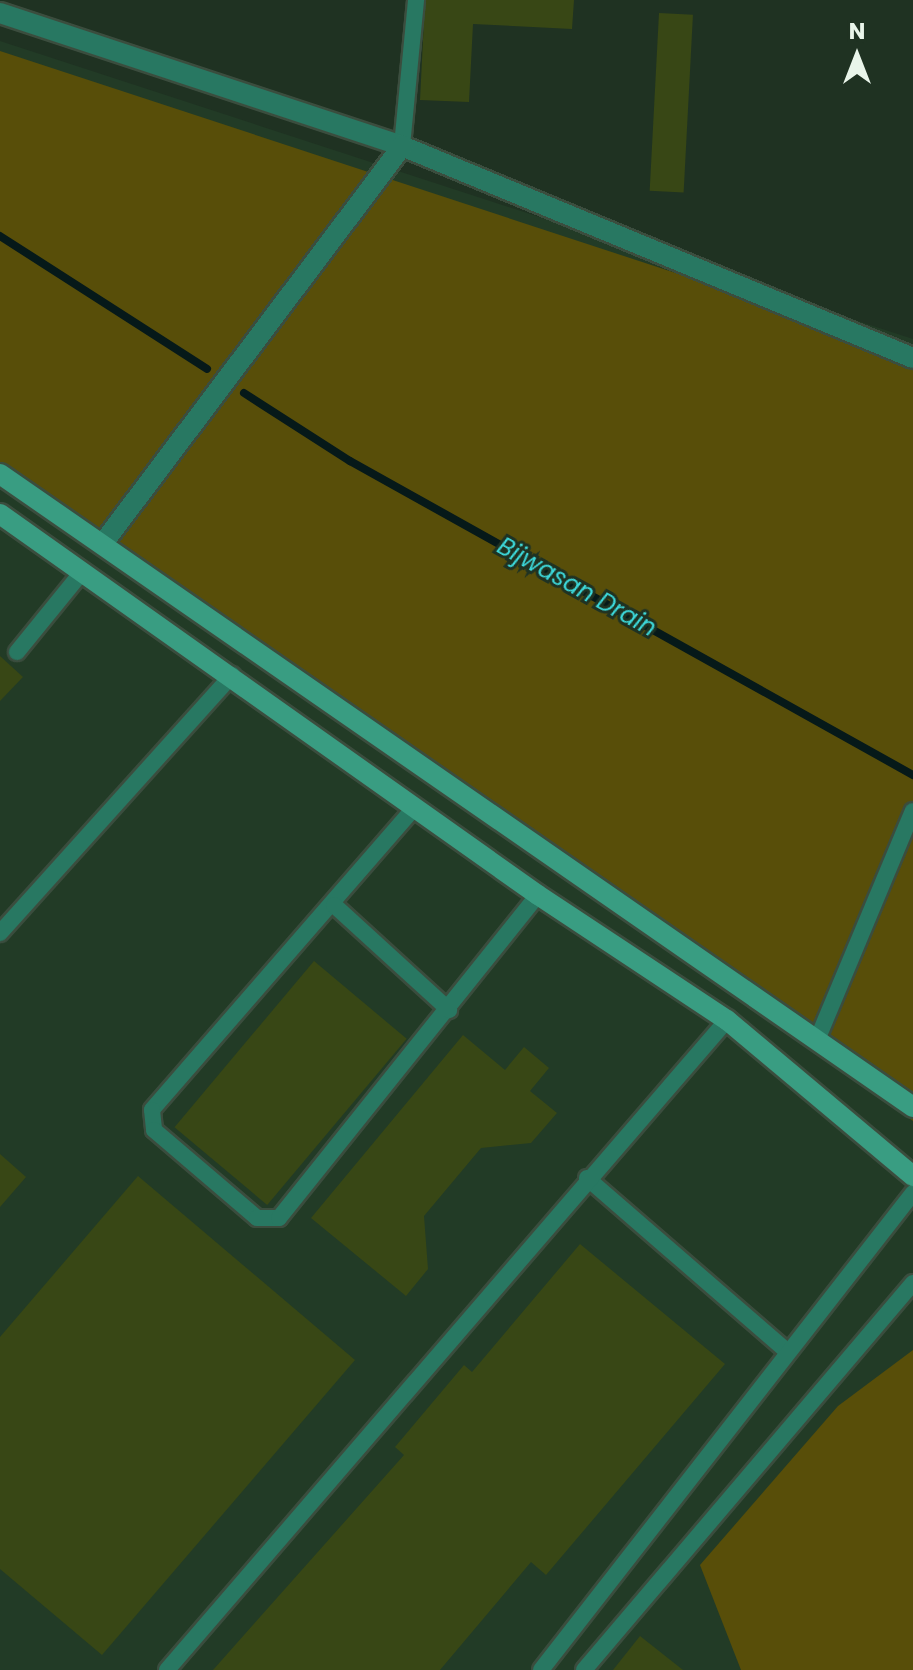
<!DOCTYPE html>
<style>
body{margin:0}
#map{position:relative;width:913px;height:1670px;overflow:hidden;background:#1f3222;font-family:Poppins,sans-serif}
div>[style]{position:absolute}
.built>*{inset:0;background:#223b26}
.green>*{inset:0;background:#584e09}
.stream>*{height:8px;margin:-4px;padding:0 4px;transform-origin:4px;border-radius:4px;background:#061919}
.building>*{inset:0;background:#384715;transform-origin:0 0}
.roads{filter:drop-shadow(2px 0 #3b4d3e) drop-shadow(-2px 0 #3b4d3e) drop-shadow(0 2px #3b4d3e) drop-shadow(0 -2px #3b4d3e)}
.lane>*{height:16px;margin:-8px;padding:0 8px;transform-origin:8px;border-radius:8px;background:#287862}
.street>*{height:20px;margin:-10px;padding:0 10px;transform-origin:10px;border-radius:10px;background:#287862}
.secondary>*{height:20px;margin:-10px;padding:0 10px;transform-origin:10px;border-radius:10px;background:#399d82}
span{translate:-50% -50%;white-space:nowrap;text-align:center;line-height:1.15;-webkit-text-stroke:6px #1f3222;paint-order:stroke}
.water-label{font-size:24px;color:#3dd9db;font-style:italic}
.north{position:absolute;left:817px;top:16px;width:80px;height:80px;-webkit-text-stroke:6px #1f3222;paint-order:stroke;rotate:0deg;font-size:22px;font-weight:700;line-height:32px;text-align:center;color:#e9f5ea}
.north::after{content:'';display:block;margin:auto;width:28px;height:36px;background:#e9f5ea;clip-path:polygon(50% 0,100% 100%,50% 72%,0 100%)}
</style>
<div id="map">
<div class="built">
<div style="clip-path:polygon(0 41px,913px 339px,913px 1670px,0 1670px)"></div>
</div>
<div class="green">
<div style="clip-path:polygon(0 51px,913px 351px,913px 1121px,0 475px)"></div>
<div style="clip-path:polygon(913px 1350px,913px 1670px,741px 1670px,700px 1565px,838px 1406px)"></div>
</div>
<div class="stream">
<div style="left:0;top:236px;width:246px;rotate:32.7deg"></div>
<div style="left:244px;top:393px;width:126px;rotate:32.7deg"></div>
<div style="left:350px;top:461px;width:645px;rotate:29.15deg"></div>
</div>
<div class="building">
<div style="clip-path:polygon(425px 0,574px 0,572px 29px,473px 24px,469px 102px,420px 100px)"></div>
<div style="left:659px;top:13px;width:34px;height:178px;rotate:3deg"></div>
<div style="clip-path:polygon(0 656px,23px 677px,0 701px)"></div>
<div style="left:314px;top:961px;width:121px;height:217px;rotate:40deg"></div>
<div style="clip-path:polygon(463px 1035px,505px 1070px,524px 1047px,549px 1068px,530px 1091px,557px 1113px,531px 1143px,481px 1148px,424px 1216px,428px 1269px,406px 1296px,311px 1218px)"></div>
<div style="clip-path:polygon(0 1154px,26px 1177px,0 1207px)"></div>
<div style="clip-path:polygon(138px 1176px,355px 1360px,102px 1655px,0 1569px,0 1337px)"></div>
<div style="clip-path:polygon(580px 1244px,725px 1364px,546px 1575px,531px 1562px,440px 1670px,213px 1670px,404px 1455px,395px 1447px,464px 1365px,472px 1372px)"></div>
<div style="clip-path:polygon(640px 1636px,683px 1670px,613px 1670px)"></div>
</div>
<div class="roads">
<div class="lane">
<div style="left:402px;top:146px;width:147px;rotate:-84.5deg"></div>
<div style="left:17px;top:652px;width:103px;rotate:-50.9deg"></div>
<div style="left:415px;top:807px;width:401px;rotate:131deg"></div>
<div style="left:152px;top:1110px;width:20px;rotate:84deg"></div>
<div style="left:154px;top:1130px;width:135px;rotate:40.5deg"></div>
<div style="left:257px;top:1218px;width:22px"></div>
<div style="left:279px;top:1218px;width:414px;rotate:-51.3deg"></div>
<div style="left:334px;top:905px;width:156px;rotate:42.4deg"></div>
<div style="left:0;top:933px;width:347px;rotate:-48deg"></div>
<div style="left:817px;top:1040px;width:248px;rotate:-67.3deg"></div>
<div style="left:587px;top:1178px;width:264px;rotate:40.9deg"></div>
<div style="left:167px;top:1670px;width:858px;rotate:-49.25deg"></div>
<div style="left:541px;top:1670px;width:605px;rotate:-52.05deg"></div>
<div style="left:584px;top:1670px;width:508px;rotate:-49.63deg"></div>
</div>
<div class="street">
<div style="left:0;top:13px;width:423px;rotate:18.3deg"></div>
<div style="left:402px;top:146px;width:553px;rotate:22.53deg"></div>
<div style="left:104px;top:542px;width:496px;rotate:-53deg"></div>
</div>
<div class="secondary">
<div style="left:0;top:474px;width:1111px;rotate:34.73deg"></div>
<div style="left:0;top:514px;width:659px;rotate:35.31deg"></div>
<div style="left:538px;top:895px;width:227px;rotate:33.5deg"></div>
<div style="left:727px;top:1020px;width:243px;rotate:40deg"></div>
</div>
</div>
<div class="water-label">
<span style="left:577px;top:587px;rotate:29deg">Bijwasan Drain</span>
</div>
<div class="north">N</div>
</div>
